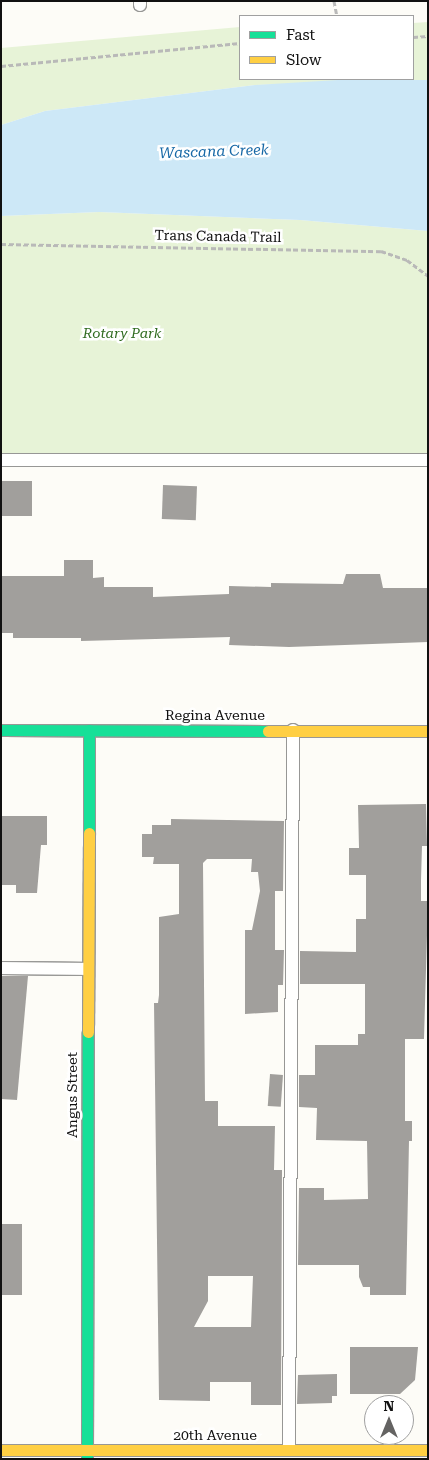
<!DOCTYPE html>
<style>
body{margin:0}
#map{position:relative;width:429px;height:1460px;overflow:hidden;background:#fdfcf7;font-family:"Roboto Serif",serif}
div>[style]{position:absolute}
.green>*{inset:0;background:#e7f3d7}
.water>*{inset:0;background:#cde8f7}
.building>*{inset:0;background:#a19f9c;transform-origin:0 0}
.path>*{height:3px;margin-top:-1.5px;transform-origin:0;background:repeating-linear-gradient(90deg,#b9b9b8 0 5px,transparent 0 7.5px)}
.roads{filter:drop-shadow(1px 0 #979795) drop-shadow(-1px 0 #979795) drop-shadow(0 1px #979795) drop-shadow(0 -1px #979795)}
.lane>*{height:12px;margin:-6px;padding:0 6px;transform-origin:6px;border-radius:6px;background:#fffffe}
.fast>*{height:11px;margin:-5.5px;padding:0 5.5px;transform-origin:5.5px;border-radius:5.5px;background:#16e098}
.slow>*{height:11px;margin:-5.5px;padding:0 5.5px;transform-origin:5.5px;border-radius:5.5px;background:#ffcf43}
span{translate:-50% -50%;white-space:nowrap;text-align:center;line-height:1.15;-webkit-text-stroke:5px #fff;paint-order:stroke}
.street-label{font-size:14px;color:#111}
.park-label{font-size:14px;color:#2f6b1f;font-style:italic}
.water-label{font-size:15px;color:#1768a6;font-style:italic}
.frame{position:absolute;inset:0;border:2px solid #111;pointer-events:none}
.legend{position:absolute;left:239px;top:15px;width:175px;height:65px;box-sizing:border-box;background:#fff;border:1px solid #a0a0a0;margin:0;padding:6px 9px;list-style:none;font-size:15px;color:#111}
.legend li{display:flex;align-items:center;gap:10px;height:25px}
.legend b{width:25px;border:1px solid #a0a0a0}
.north{position:absolute;left:364px;top:1395px;width:50px;height:50px;box-sizing:border-box;background:#fff;border:1px solid #a0a0a0;border-radius:50%;rotate:0deg;font-size:14px;font-weight:700;line-height:20px;text-align:center;color:#111}
.north::after{content:'';display:block;margin:auto;width:18px;height:22px;background:#646362;clip-path:polygon(50% 0,100% 100%,50% 72%,0 100%)}
</style>
<div id="map">
<div class="green">
<div style="clip-path:polygon(428px 22px,428px 80px,255px 85px,45px 111px,1px 125px,1px 48px,240px 27px,240px 79px,413px 79px,413px 23px)"></div>
<div style="clip-path:polygon(99px 212px,300px 220px,428px 231px,428px 456px,1px 453px,1px 216px)"></div>
</div>
<div class="water">
<div style="clip-path:polygon(338px 80px,428px 80px,428px 231px,300px 220px,99px 212px,1px 216px,1px 125px,45px 111px,255px 85px)"></div>
</div>
<div class="building">
<div style="left:1px;top:481px;width:31px;height:35px"></div>
<div style="left:163px;top:485px;width:34px;height:34px;rotate:2deg"></div>
<div style="clip-path:polygon(64px 560px,93px 560px,93px 578px,104px 577px,104px 587px,153px 587px,153px 597px,229px 594px,229px 586px,271px 587px,271px 583px,343px 584px,346px 574px,380px 574px,383px 588px,428px 588px,428px 642px,289px 647px,229px 645px,230px 637px,81px 641px,81px 638px,13px 638px,13px 633px,1px 633px,1px 576px,64px 576px)"></div>
<div style="clip-path:polygon(426px 804px,427px 846px,422px 846px,421px 880px,421px 901px,428px 901px,424px 1039px,405px 1039px,405px 1121px,412px 1121px,412px 1141px,409px 1141px,406px 1295px,370px 1295px,370px 1287px,363px 1287px,359px 1277px,359px 1265px,298px 1265px,299px 1188px,324px 1188px,324px 1200px,368px 1199px,367px 1141px,316px 1140px,317px 1108px,299px 1107px,299px 1075px,315px 1075px,315px 1045px,358px 1045px,358px 1034px,365px 1034px,365px 984px,300px 984px,300px 951px,356px 952px,356px 919px,366px 919px,366px 875px,349px 875px,349px 848px,359px 848px,358px 805px)"></div>
<div style="clip-path:polygon(1px 816px,47px 816px,47px 845px,41px 845px,37px 893px,16px 893px,16px 885px,1px 885px)"></div>
<div style="clip-path:polygon(evenodd,171px 819px,284px 821px,283px 891px,275px 891px,275px 950px,284px 950px,283px 985px,278px 985px,278px 1012px,245px 1014px,245px 930px,252px 930px,260px 891px,258px 872px,251px 872px,252px 859px,207px 859px,203px 863px,205px 1101px,218px 1101px,218px 1126px,275px 1126px,274px 1170px,282px 1170px,281px 1405px,251px 1405px,251px 1382px,210px 1382px,210px 1401px,159px 1400px,154px 1003px,158px 1003px,159px 995px,159px 917px,179px 914px,179px 864px,153px 864px,154px 857px,142px 857px,142px 834px,152px 834px,152px 825px,171px 825px,171px 819px,208px 1276px,253px 1276px,251px 1327px,194px 1327px,208px 1301px,208px 1276px)"></div>
<div style="clip-path:polygon(1px 976px,28px 976px,17px 1100px,1px 1099px)"></div>
<div style="left:270px;top:1074px;width:13px;height:32px;rotate:4deg"></div>
<div style="left:1px;top:1224px;width:21px;height:71px"></div>
<div style="clip-path:polygon(350px 1347px,418px 1347px,415px 1380px,400px 1394px,350px 1394px)"></div>
<div style="clip-path:polygon(337px 1374px,337px 1396px,332px 1396px,332px 1403px,297px 1404px,298px 1375px)"></div>
</div>
<div class="path">
<div style="left:334px;top:1px;width:15px;rotate:79deg"></div>
<div style="left:413px;top:37px;width:15px;rotate:-4deg"></div>
<div style="left:1px;top:66px;width:240px;rotate:-5.5deg"></div>
<div style="left:1px;top:244px;width:380px;rotate:1.1deg"></div>
<div style="left:381px;top:251px;width:28px;rotate:19deg"></div>
<div style="left:407px;top:260px;width:26px;rotate:37deg"></div>
</div>
<div class="roads">
<div class="lane">
<div style="left:140px;top:1px;width:4px;rotate:90deg"></div>
<div style="left:1px;top:460px;width:427px"></div>
<div style="left:1px;top:968px;width:86px;rotate:0.7deg"></div>
<div style="left:289px;top:1450px;width:720px;rotate:-89.68deg"></div>
</div>
<div class="fast">
<div style="left:1px;top:730px;width:267px;rotate:0.2deg"></div>
<div style="left:89px;top:833px;width:103px;rotate:-90deg"></div>
<div style="left:87px;top:1459px;width:427px;rotate:-89.9deg"></div>
</div>
<div class="slow">
<div style="left:268px;top:731px;width:160px"></div>
<div style="left:88px;top:1032px;width:199px;rotate:-89.7deg"></div>
<div style="left:1px;top:1450px;width:427px"></div>
</div>
</div>
<div class="street-label">
<span style="left:218px;top:236px;rotate:1deg">Trans Canada Trail</span>
<span style="left:215px;top:715px">Regina Avenue</span>
<span style="left:72px;top:1095px;rotate:-90deg">Angus Street</span>
<span style="left:215px;top:1435px">20th Avenue</span>
</div>
<div class="park-label">
<span style="left:122px;top:333px">Rotary Park</span>
</div>
<div class="water-label">
<span style="left:214px;top:152px;rotate:-2deg">Wascana Creek</span>
</div>
<div class="frame"></div>
<ul class="legend">
<li><b style="height:6px;background:#16e098"></b>Fast</li>
<li><b style="height:6px;background:#ffcf43"></b>Slow</li>
</ul>
<div class="north">N</div>
</div>
